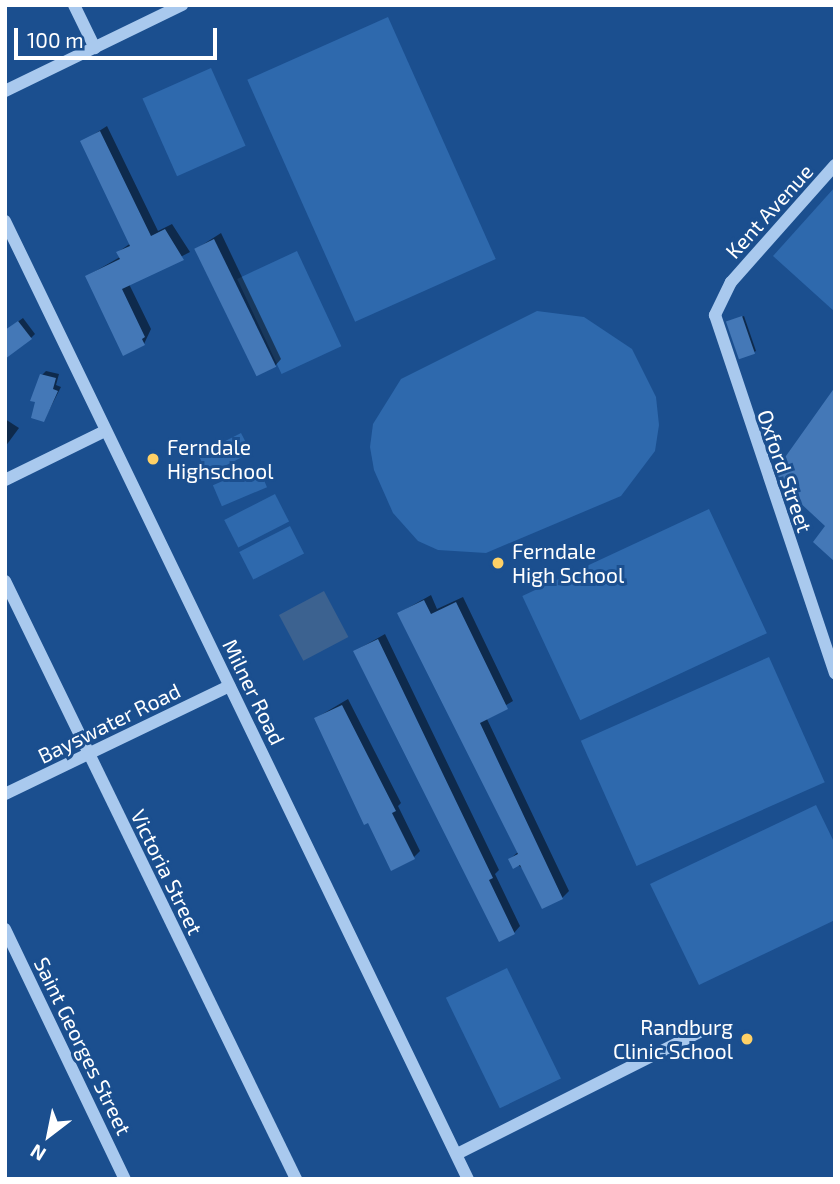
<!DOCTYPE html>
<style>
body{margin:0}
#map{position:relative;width:840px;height:1184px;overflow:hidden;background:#1b4f8f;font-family:"Exo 2",sans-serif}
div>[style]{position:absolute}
.green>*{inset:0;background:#2e69ad;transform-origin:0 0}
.water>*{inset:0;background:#3c6290;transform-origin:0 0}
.shadow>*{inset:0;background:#0007}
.building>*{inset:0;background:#4478b7;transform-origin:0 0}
.minor>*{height:12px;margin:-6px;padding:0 6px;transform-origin:6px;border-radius:6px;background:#a9c9ee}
.dots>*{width:19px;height:19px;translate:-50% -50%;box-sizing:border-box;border:4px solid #1b4f8f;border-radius:50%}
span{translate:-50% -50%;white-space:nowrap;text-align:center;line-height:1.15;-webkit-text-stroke:6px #1b4f8f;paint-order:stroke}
.street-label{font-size:21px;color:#fff}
.poi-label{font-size:21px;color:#fff}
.left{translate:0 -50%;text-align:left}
.right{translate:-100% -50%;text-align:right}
.frame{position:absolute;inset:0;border:7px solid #fff;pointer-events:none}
.north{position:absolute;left:14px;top:1100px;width:70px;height:70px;-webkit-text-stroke:5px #1b4f8f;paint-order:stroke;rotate:212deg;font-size:19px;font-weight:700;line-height:28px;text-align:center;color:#fff}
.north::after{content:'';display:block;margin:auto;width:24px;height:32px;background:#fff;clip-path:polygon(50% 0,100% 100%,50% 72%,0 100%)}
.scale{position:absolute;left:14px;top:28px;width:203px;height:32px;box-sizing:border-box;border:4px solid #fff;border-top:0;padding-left:9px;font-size:21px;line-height:24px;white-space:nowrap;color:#fff;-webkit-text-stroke:5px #1b4f8f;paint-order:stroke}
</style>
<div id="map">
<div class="green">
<div style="left:388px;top:17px;width:265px;height:154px;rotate:66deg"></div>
<div style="left:211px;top:68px;width:85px;height:75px;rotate:66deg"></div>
<div style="clip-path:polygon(835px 187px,835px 312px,773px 256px)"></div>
<div style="left:297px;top:251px;width:105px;height:66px;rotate:65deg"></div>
<div style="clip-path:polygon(537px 311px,584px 317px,632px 349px,656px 397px,659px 425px,655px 451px,621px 496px,486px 553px,438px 550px,418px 541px,393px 513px,374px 470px,370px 447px,373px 424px,401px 379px)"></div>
<div style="left:241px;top:433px;width:22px;height:48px;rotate:63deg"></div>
<div style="left:258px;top:466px;width:23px;height:49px;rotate:67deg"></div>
<div style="left:275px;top:494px;width:31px;height:57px;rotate:63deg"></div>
<div style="left:709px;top:509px;width:137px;height:206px;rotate:65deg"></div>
<div style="left:290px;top:526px;width:31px;height:57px;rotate:63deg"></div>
<div style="left:769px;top:657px;width:137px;height:206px;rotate:66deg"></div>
<div style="clip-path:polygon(816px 805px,835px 844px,835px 920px,699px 985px,650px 884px)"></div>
<div style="left:507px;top:968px;width:123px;height:68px;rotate:64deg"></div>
</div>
<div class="water">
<div style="left:324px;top:591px;width:52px;height:51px;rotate:62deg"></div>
</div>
<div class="shadow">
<div style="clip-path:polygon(107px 126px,158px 231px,172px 224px,190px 252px,129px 284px,151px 329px,144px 344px,87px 276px,120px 257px,118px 252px,131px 243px,82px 142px)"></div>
<div style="clip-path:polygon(221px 233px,281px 359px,275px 366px,196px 249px)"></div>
<div style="clip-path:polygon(744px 316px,756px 351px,754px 352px,728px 322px)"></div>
<div style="clip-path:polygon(23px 318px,35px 334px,31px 338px,5px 331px)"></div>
<div style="clip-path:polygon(46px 371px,59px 374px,56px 385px,61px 387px,44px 420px,42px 375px)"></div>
<div style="clip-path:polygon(5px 419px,19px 428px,5px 447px)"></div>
<div style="clip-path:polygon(431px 595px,437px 609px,463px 597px,513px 701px,486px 717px,569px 891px,562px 898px,510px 859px,518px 852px,399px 613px)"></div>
<div style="clip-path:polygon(385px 634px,499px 870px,495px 874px,520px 926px,514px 933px,355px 651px)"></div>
<div style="clip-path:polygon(348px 699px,401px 803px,398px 806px,420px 851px,413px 858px,369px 821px,316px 718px)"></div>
</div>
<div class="building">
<div style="clip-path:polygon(100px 131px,151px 236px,165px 229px,184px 260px,122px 289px,145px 337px,142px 339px,145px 345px,123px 356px,85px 276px,120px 259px,116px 252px,130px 246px,80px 141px)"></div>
<div style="left:214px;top:239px;width:142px;height:22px;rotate:64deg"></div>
<div style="left:742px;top:316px;width:40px;height:17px;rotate:71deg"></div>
<div style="clip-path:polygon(18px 321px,32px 339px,5px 359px,5px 330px)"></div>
<div style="clip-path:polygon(40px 374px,56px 378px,53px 389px,58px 391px,44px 422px,31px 418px,35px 402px,30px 401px)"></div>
<div style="clip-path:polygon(835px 387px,835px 562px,813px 542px,825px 526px,782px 486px,776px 470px)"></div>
<div style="clip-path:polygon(424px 600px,431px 614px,456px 602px,508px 709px,480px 723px,563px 899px,542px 909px,520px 865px,513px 869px,508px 859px,518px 854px,397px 613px)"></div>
<div style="clip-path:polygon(378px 639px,493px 878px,489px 880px,515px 934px,499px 942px,353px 651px)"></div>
<div style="clip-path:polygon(342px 705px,396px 811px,392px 813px,415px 859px,391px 871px,368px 823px,364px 825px,314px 718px)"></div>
</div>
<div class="minor">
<div style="left:74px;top:5px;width:48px;rotate:64deg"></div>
<div style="left:5px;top:91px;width:197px;rotate:-25.9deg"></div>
<div style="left:835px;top:165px;width:157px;rotate:131.6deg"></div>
<div style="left:731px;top:282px;width:37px;rotate:116deg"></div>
<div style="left:715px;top:315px;width:378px;rotate:71.5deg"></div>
<div style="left:5px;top:221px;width:1064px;rotate:64.21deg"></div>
<div style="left:5px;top:480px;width:111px;rotate:-26.1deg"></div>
<div style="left:5px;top:581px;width:665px;rotate:64.05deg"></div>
<div style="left:5px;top:794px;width:249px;rotate:-25.7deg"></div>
<div style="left:5px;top:929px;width:277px;rotate:64.4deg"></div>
<div style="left:457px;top:1154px;width:270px;rotate:-26.7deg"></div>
</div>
<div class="dots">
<div style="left:153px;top:459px;background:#ffd166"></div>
<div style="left:498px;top:563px;background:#ffd166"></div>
<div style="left:747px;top:1039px;background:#ffd166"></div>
</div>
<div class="street-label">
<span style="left:769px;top:211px;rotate:-48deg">Kent Avenue</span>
<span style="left:785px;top:471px;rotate:71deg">Oxford Street</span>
<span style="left:254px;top:692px;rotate:64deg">Milner Road</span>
<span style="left:109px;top:723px;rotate:-26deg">Bayswater Road</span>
<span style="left:167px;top:872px;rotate:64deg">Victoria Street</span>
<span style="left:83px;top:1046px;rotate:64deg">Saint Georges Street</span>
</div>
<div class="poi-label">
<span class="left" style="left:167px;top:459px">Ferndale<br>Highschool</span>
<span class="left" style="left:512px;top:563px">Ferndale<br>High School</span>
<span class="right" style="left:733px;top:1039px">Randburg<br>Clinic School</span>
</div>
<div class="frame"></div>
<div class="north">N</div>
<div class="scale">100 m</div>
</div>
